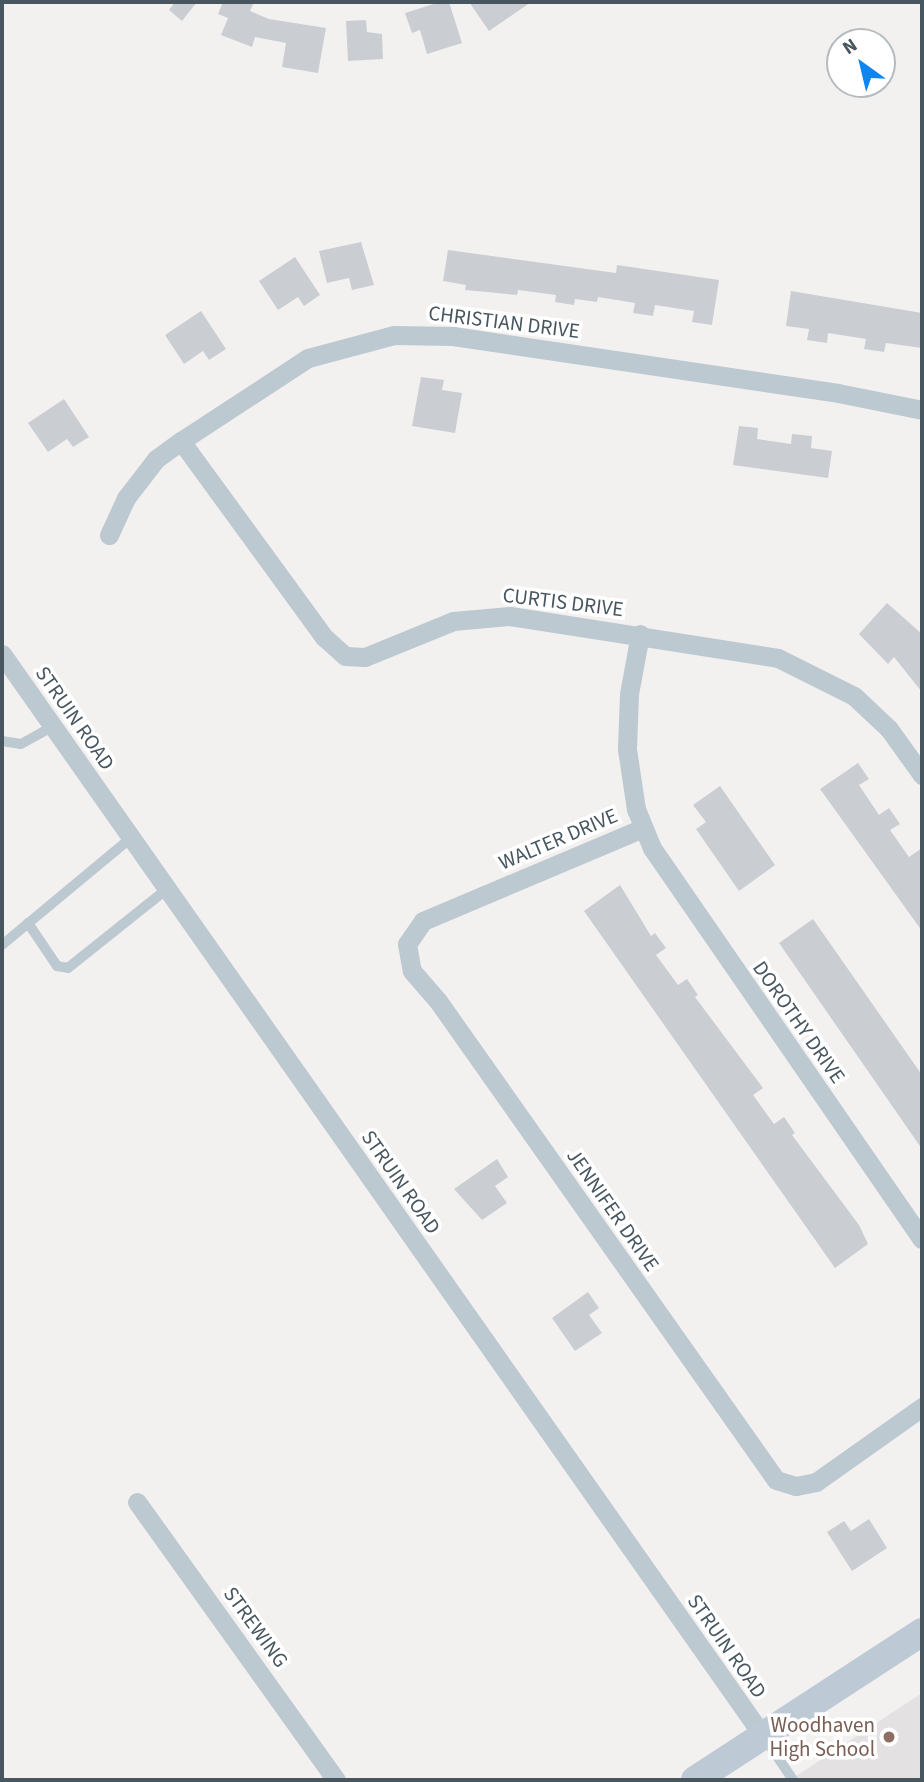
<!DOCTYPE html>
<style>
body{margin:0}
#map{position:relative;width:924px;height:1782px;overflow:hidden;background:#f3f0f0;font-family:"Source Sans 3",sans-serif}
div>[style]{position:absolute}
.education>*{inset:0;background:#e4e1e2}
.building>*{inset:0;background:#caced3}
.service>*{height:10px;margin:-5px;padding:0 5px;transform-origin:5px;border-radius:5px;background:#bdc9d0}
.minor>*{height:19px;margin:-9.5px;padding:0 9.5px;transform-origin:9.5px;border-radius:9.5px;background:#bdc9d0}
.secondary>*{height:28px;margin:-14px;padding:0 14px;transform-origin:14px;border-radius:14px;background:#bdcad5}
.dots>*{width:19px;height:19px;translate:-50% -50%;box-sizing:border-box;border:4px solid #fff;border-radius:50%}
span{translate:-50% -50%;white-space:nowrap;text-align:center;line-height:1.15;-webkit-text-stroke:7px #fff;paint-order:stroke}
.street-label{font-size:21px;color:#47565f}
.education-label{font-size:21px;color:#785e54}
.right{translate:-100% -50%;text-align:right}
.frame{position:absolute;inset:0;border:4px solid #47565f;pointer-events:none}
.north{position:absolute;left:826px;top:28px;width:70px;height:70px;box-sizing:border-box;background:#fff;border:2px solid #b5bbbf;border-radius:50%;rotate:326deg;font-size:19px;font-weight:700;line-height:28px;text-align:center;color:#47565f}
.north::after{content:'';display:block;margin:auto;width:24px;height:32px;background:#1085ed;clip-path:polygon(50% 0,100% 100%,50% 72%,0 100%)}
</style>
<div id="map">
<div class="education">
<div style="clip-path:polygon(922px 1693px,922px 1780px,790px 1780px)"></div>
</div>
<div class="building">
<div style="clip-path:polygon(175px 2px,197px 2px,182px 21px,169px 10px)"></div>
<div style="clip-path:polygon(223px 2px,254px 2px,250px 11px,269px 19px,326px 28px,318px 73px,282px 67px,286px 43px,255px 37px,252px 47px,221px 35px,228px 18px,218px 14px)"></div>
<div style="clip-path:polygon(440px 2px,449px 2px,462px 43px,427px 54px,420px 30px,412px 33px,405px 13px)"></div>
<div style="clip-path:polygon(469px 2px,531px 2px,489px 31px)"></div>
<div style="clip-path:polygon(366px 20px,367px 32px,382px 34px,383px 59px,348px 61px,346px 21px)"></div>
<div style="clip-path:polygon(361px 242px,374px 285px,352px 290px,349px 278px,327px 283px,319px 251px)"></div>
<div style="clip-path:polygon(448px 250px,616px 273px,617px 265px,719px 280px,712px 325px,692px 322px,694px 311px,655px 305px,653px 316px,633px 313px,635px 303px,598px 297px,597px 302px,575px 299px,574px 305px,555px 302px,556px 295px,518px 290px,517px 295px,465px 290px,466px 285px,443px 281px)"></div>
<div style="clip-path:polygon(295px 257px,320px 295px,304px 306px,298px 297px,278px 310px,259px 281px)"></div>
<div style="clip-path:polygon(791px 291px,922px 313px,922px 348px,886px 343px,884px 352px,864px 349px,866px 339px,828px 333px,827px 343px,807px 340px,809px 329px,786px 326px)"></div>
<div style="clip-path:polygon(201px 311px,226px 349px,209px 360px,203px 351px,184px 364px,165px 335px)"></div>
<div style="clip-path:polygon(421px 377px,444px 380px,442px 390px,462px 393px,455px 433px,412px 426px)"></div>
<div style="clip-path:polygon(64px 399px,89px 437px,73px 447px,67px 439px,48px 452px,28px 423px)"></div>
<div style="clip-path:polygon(739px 426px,758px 428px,757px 439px,791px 444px,792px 434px,812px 436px,811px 448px,832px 451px,828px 478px,733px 465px)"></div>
<div style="clip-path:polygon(887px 603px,922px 634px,922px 692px,894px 657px,888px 664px,859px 634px)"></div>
<div style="clip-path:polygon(858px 763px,869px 779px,859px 785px,879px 815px,889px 808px,900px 824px,890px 830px,909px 857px,922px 848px,922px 931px,820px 789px)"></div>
<div style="clip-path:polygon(720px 786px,775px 865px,739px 891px,696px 829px,706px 822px,693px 805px)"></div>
<div style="clip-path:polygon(620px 885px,651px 936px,655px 933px,666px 948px,656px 955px,678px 985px,687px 979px,698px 995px,695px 997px,763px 1088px,753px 1095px,774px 1124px,784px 1117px,795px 1133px,792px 1135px,859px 1225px,868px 1244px,835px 1268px,584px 911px)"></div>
<div style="clip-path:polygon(813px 919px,922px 1075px,922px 1149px,779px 943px)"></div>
<div style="clip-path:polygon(497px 1159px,508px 1177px,495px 1186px,507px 1203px,482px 1220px,454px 1189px)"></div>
<div style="clip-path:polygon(588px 1292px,599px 1308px,589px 1315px,602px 1333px,575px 1351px,552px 1318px)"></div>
<div style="clip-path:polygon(869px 1519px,887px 1548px,852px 1571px,827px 1532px,844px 1521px,851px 1531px)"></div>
</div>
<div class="service">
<div style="left:2px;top:741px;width:19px;rotate:9deg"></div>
<div style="left:21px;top:744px;width:37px;rotate:-29deg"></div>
<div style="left:28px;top:923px;width:52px;rotate:56deg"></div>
<div style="left:57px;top:966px;width:11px;rotate:10deg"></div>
<div style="left:68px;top:968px;width:127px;rotate:-38.6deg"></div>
<div style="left:2px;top:945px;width:168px;rotate:-39.7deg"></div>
<div style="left:764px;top:1737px;width:52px;rotate:56deg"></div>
</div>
<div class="minor">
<div style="left:181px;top:441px;width:243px;rotate:53.9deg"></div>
<div style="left:324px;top:637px;width:28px;rotate:42deg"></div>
<div style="left:345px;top:656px;width:20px;rotate:3deg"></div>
<div style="left:365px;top:657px;width:95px;rotate:-22.2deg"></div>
<div style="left:453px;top:621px;width:57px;rotate:-5deg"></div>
<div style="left:510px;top:616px;width:271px;rotate:8.9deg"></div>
<div style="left:778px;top:658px;width:85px;rotate:26.6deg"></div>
<div style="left:854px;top:696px;width:48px;rotate:43.3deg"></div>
<div style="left:889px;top:729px;width:57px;rotate:54.3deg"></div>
<div style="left:109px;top:535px;width:41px;rotate:-65.3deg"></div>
<div style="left:126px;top:498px;width:49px;rotate:-52.4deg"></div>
<div style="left:156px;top:459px;width:31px;rotate:-36deg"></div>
<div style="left:181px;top:441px;width:152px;rotate:-33.2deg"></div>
<div style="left:308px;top:358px;width:89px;rotate:-15deg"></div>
<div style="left:394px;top:335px;width:59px;rotate:1deg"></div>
<div style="left:453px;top:336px;width:389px;rotate:8.4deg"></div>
<div style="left:838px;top:393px;width:86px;rotate:11.4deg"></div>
<div style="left:640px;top:634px;width:61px;rotate:100.4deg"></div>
<div style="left:629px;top:694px;width:55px;rotate:92.1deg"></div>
<div style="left:627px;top:749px;width:61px;rotate:81.5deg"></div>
<div style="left:636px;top:809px;width:42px;rotate:67.7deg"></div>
<div style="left:652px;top:848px;width:475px;rotate:55.4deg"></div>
<div style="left:2px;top:654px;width:1323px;rotate:54.88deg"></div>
<div style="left:643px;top:828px;width:239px;rotate:157.1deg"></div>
<div style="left:423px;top:921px;width:28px;rotate:125deg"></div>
<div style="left:407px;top:944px;width:27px;rotate:80deg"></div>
<div style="left:412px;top:971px;width:40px;rotate:49deg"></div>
<div style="left:438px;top:1001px;width:586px;rotate:54.79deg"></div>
<div style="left:776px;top:1480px;width:21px;rotate:17deg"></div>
<div style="left:796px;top:1486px;width:20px;rotate:-11deg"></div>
<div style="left:816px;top:1482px;width:130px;rotate:-35.3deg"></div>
<div style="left:137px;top:1502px;width:342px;rotate:54.4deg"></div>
</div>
<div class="secondary">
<div style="left:695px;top:1780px;width:271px;rotate:-33.1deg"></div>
</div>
<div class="dots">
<div style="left:889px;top:1737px;background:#8d6e63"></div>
</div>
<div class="street-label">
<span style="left:504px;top:322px;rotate:7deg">CHRISTIAN DRIVE</span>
<span style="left:563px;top:602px;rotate:7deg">CURTIS DRIVE</span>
<span style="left:75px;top:718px;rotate:55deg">STRUIN ROAD</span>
<span style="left:558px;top:839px;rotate:-23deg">WALTER DRIVE</span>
<span style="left:799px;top:1022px;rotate:55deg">DOROTHY DRIVE</span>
<span style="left:401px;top:1182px;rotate:55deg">STRUIN ROAD</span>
<span style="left:613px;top:1210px;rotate:55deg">JENNIFER DRIVE</span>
<span style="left:256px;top:1627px;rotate:54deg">STREWING</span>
<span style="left:727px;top:1646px;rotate:55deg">STRUIN ROAD</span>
</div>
<div class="education-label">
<span class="right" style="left:875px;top:1737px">Woodhaven<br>High School</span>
</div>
<div class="frame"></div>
<div class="north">N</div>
</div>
